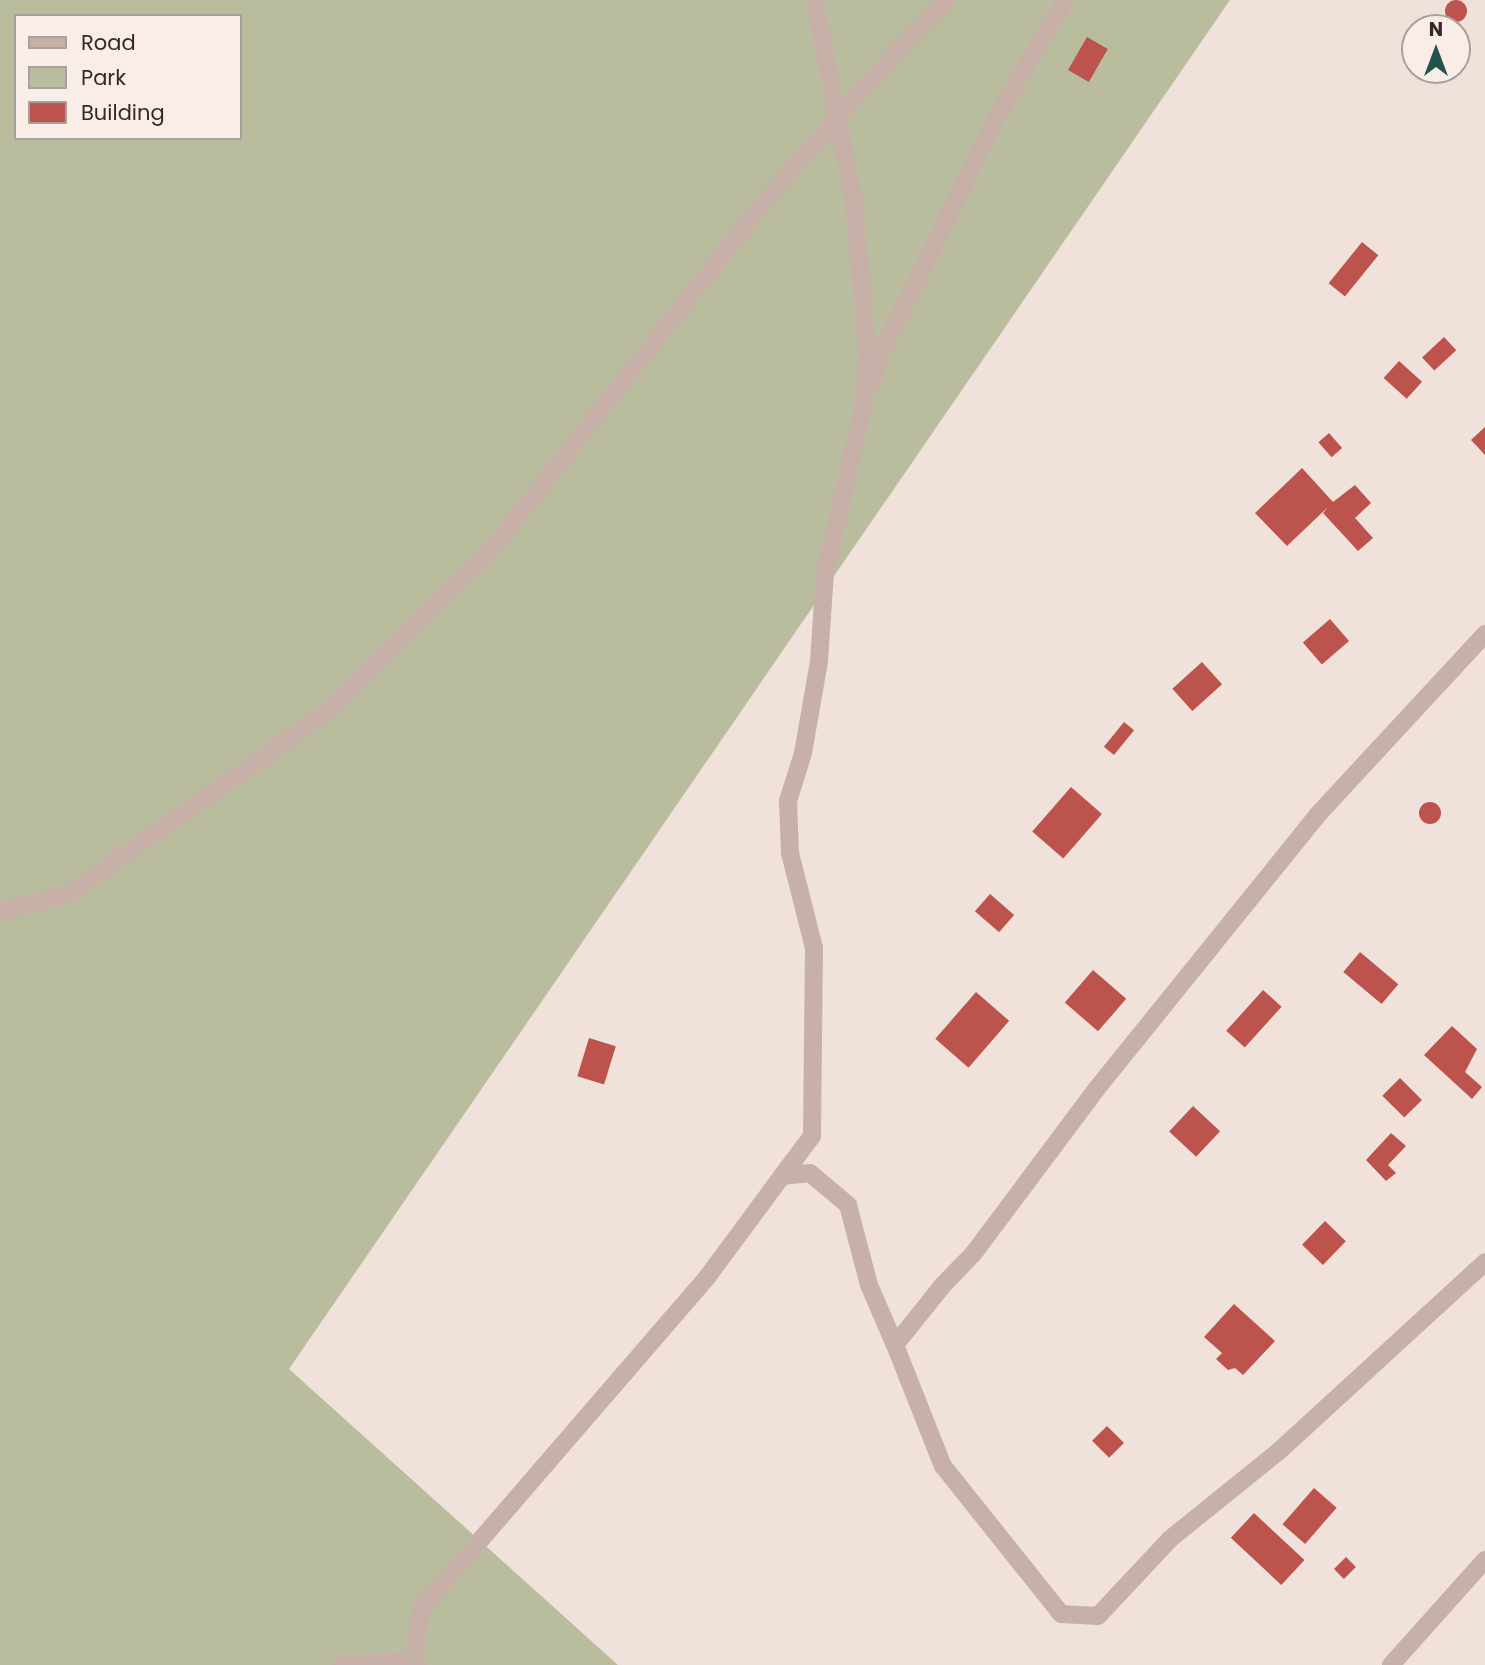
<!DOCTYPE html>
<style>
body{margin:0}
#map{position:relative;width:1485px;height:1665px;overflow:hidden;background:#f0e2db;font-family:Poppins,sans-serif}
div>[style]{position:absolute}
.green>*{inset:0;background:#b9bd9d}
.building>*{inset:0;background:#bc534d;transform-origin:0 0}
.round{border-radius:50%}
.street>*{height:18px;margin:-9px;padding:0 9px;transform-origin:9px;border-radius:9px;background:#c7b0a8}
span{translate:-50% -50%;white-space:nowrap;text-align:center;line-height:1.15;-webkit-text-stroke:7px #f8ede7;paint-order:stroke}
.legend{position:absolute;left:14px;top:14px;width:228px;height:126px;box-sizing:border-box;background:#f8ede7;border:2px solid #aa9f9b;margin:0;padding:9px 12px;list-style:none;font-size:21px;color:#342928}
.legend li{display:flex;align-items:center;gap:14px;height:35px}
.legend b{width:35px;border:2px solid #aa9f9b}
.north{position:absolute;left:1401px;top:14px;width:70px;height:70px;box-sizing:border-box;background:#f8ede7;border:2px solid #aa9f9b;border-radius:50%;rotate:0deg;font-size:19px;font-weight:700;line-height:28px;text-align:center;color:#342928}
.north::after{content:'';display:block;margin:auto;width:24px;height:32px;background:#21524c;clip-path:polygon(50% 0,100% 100%,50% 72%,0 100%)}
</style>
<div id="map">
<div class="green">
<div style="clip-path:polygon(evenodd,0 0,1230px 0,289px 1369px,618px 1665px,0 1665px,0 0,16px 16px,240px 16px,240px 138px,16px 138px,16px 16px)"></div>
</div>
<div class="building">
<div class="round" style="left:1445px;top:0;width:22px;height:22px"></div>
<div style="left:1087px;top:37px;width:24px;height:38px;rotate:30deg"></div>
<div style="left:1362px;top:242px;width:21px;height:53px;rotate:39deg"></div>
<div style="left:1444px;top:337px;width:18px;height:30px;rotate:47deg"></div>
<div style="left:1399px;top:361px;width:31px;height:23px;rotate:42deg"></div>
<div style="clip-path:polygon(1485px 427px,1485px 455px,1471px 440px)"></div>
<div style="left:1329px;top:433px;width:20px;height:14px;rotate:49deg"></div>
<div style="clip-path:polygon(1302px 468px,1333px 502px,1355px 485px,1371px 503px,1355px 518px,1373px 538px,1358px 551px,1323px 513px,1328px 507px,1287px 546px,1255px 513px)"></div>
<div style="left:1330px;top:619px;width:29px;height:36px;rotate:49deg"></div>
<div style="left:1202px;top:662px;width:30px;height:40px;rotate:48deg"></div>
<div style="left:1124px;top:722px;width:13px;height:32px;rotate:39deg"></div>
<div style="left:1071px;top:787px;width:41px;height:59px;rotate:41deg"></div>
<div class="round" style="left:1419px;top:802px;width:22px;height:22px"></div>
<div style="left:990px;top:894px;width:32px;height:23px;rotate:41deg"></div>
<div style="left:1360px;top:952px;width:50px;height:26px;rotate:40deg"></div>
<div style="left:1093px;top:970px;width:44px;height:43px;rotate:41deg"></div>
<div style="left:1263px;top:990px;width:25px;height:55px;rotate:42deg"></div>
<div style="left:976px;top:992px;width:44px;height:62px;rotate:41deg"></div>
<div style="clip-path:polygon(1452px 1026px,1477px 1049px,1465px 1072px,1482px 1087px,1472px 1099px,1424px 1055px)"></div>
<div style="left:589px;top:1038px;width:28px;height:40px;rotate:17deg"></div>
<div style="left:1400px;top:1078px;width:31px;height:25px;rotate:45deg"></div>
<div style="left:1193px;top:1106px;width:37px;height:35px;rotate:43deg"></div>
<div style="clip-path:polygon(1391px 1133px,1406px 1146px,1388px 1165px,1396px 1173px,1386px 1181px,1366px 1160px)"></div>
<div style="left:1325px;top:1221px;width:29px;height:33px;rotate:44deg"></div>
<div style="clip-path:polygon(1234px 1304px,1275px 1341px,1243px 1375px,1235px 1368px,1228px 1370px,1216px 1359px,1222px 1353px,1204px 1337px)"></div>
<div style="left:1107px;top:1426px;width:24px;height:21px;rotate:45deg"></div>
<div style="left:1314px;top:1488px;width:30px;height:48px;rotate:41deg"></div>
<div style="left:1254px;top:1513px;width:69px;height:34px;rotate:43deg"></div>
<div style="left:1346px;top:1557px;width:14px;height:17px;rotate:45deg"></div>
</div>
<div class="street">
<div style="left:872px;top:382px;width:39px;rotate:-71deg"></div>
<div style="left:885px;top:345px;width:255px;rotate:-63.9deg"></div>
<div style="left:997px;top:116px;width:134px;rotate:-59.6deg"></div>
<div style="left:1485px;top:634px;width:243px;rotate:132.8deg"></div>
<div style="left:1320px;top:812px;width:353px;rotate:128.9deg"></div>
<div style="left:1098px;top:1087px;width:209px;rotate:126.8deg"></div>
<div style="left:973px;top:1254px;width:43px;rotate:134.1deg"></div>
<div style="left:943px;top:1285px;width:77px;rotate:128.7deg"></div>
<div style="left:895px;top:1345px;width:130px;rotate:68.4deg"></div>
<div style="left:943px;top:1466px;width:189px;rotate:51.4deg"></div>
<div style="left:1061px;top:1614px;width:37px;rotate:3deg"></div>
<div style="left:1098px;top:1616px;width:105px;rotate:-46.9deg"></div>
<div style="left:1170px;top:1539px;width:139px;rotate:-38.9deg"></div>
<div style="left:1278px;top:1452px;width:281px;rotate:-42.5deg"></div>
<div style="left:0;top:912px;width:73px;rotate:-15.2deg"></div>
<div style="left:70px;top:893px;width:309px;rotate:-35.1deg"></div>
<div style="left:323px;top:715px;width:233px;rotate:-44.3deg"></div>
<div style="left:490px;top:552px;width:443px;rotate:-52deg"></div>
<div style="left:763px;top:203px;width:188px;rotate:-48.7deg"></div>
<div style="left:887px;top:62px;width:86px;rotate:-45.9deg"></div>
<div style="left:782px;top:1176px;width:50px;rotate:-53.1deg"></div>
<div style="left:812px;top:1136px;width:188px;rotate:-89.4deg"></div>
<div style="left:814px;top:948px;width:98px;rotate:-104.2deg"></div>
<div style="left:790px;top:853px;width:52px;rotate:-92.2deg"></div>
<div style="left:788px;top:801px;width:50px;rotate:-72.6deg"></div>
<div style="left:803px;top:753px;width:93px;rotate:-80.1deg"></div>
<div style="left:819px;top:661px;width:87px;rotate:-86.1deg"></div>
<div style="left:825px;top:574px;width:167px;rotate:-77.2deg"></div>
<div style="left:862px;top:411px;width:52px;rotate:-83.4deg"></div>
<div style="left:868px;top:359px;width:155px;rotate:-95.2deg"></div>
<div style="left:854px;top:205px;width:209px;rotate:-100.8deg"></div>
<div style="left:415px;top:1660px;width:50px;rotate:-84.3deg"></div>
<div style="left:420px;top:1610px;width:441px;rotate:-49.2deg"></div>
<div style="left:708px;top:1276px;width:124px;rotate:-53.5deg"></div>
<div style="left:782px;top:1176px;width:28px;rotate:-6deg"></div>
<div style="left:810px;top:1173px;width:50px;rotate:40.1deg"></div>
<div style="left:848px;top:1205px;width:83px;rotate:75.3deg"></div>
<div style="left:869px;top:1285px;width:65px;rotate:66.6deg"></div>
<div style="left:341px;top:1665px;width:74px;rotate:-3.9deg"></div>
<div style="left:415px;top:1660px;width:6px;rotate:59deg"></div>
<div style="left:1391px;top:1665px;width:141px;rotate:-48.2deg"></div>
</div>
<ul class="legend">
<li><b style="height:9px;background:#c7b0a8"></b>Road</li>
<li><b style="height:19px;background:#b9bd9d"></b>Park</li>
<li><b style="height:19px;background:#bc534d"></b>Building</li>
</ul>
<div class="north">N</div>
</div>
